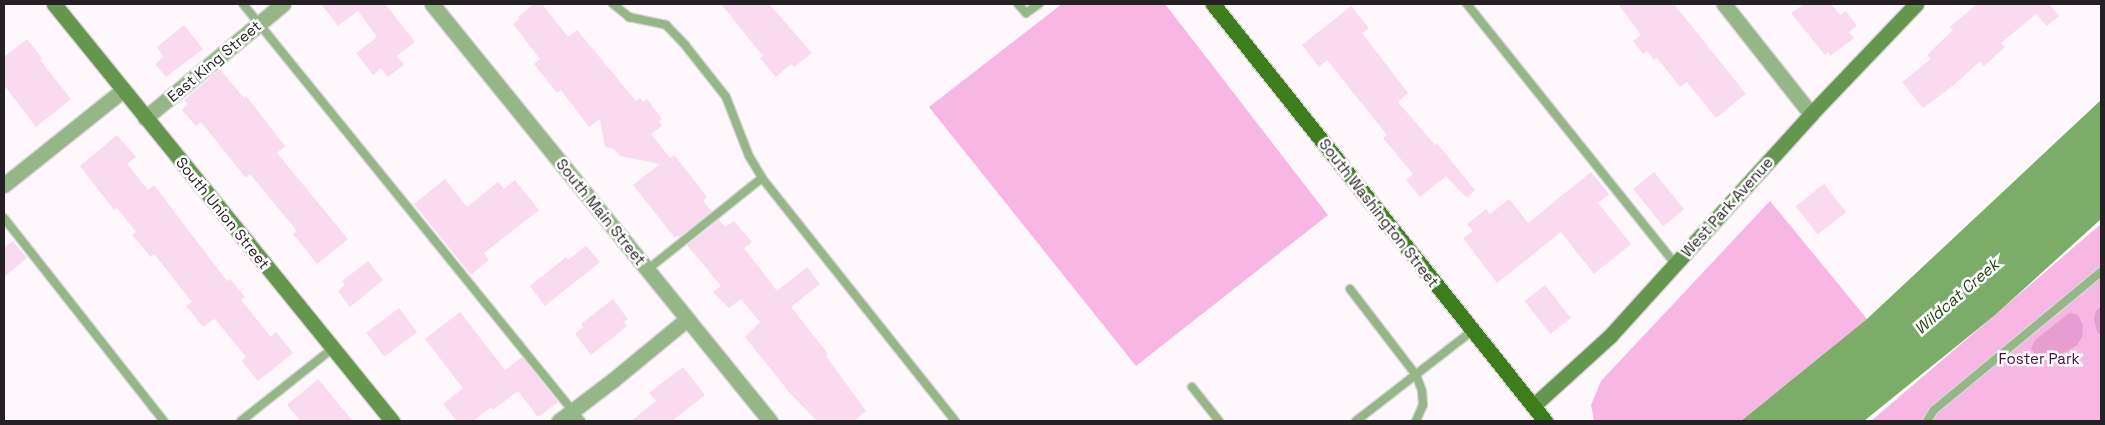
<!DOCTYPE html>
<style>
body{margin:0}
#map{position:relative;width:2105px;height:425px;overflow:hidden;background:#fef8fc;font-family:"Space Grotesk",sans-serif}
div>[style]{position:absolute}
.green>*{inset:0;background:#f7b6e3}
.forest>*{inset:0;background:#e69ed2}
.water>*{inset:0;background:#7cad68}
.building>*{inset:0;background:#f9daef;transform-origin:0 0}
.roads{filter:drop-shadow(1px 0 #dbd5d9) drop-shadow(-1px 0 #dbd5d9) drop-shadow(0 1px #dbd5d9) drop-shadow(0 -1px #dbd5d9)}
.lane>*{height:8px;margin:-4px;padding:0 4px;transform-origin:4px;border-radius:4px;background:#95b788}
.street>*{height:15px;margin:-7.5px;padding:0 7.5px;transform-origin:7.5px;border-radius:7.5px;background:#95b788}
.secondary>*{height:15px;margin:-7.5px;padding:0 7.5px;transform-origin:7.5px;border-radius:7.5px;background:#64964e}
.primary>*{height:15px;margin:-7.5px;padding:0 7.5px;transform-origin:7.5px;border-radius:7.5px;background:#3e7d1c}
span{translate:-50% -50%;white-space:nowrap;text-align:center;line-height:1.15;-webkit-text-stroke:5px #fff;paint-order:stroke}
.street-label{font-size:15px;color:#252023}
.park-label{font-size:15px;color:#49093c}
.water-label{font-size:16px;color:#244414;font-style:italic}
.frame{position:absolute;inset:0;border:5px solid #252023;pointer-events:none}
</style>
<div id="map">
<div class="green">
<div style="clip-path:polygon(1062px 4px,1165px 4px,1328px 215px,1136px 366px,929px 107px)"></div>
<div style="clip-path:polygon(1770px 201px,1867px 319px,1741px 421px,1594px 421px,1591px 405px,1601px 381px)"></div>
<div style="clip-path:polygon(2101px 224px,2101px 421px,1871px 421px,1995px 315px)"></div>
</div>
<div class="forest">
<div style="clip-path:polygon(2101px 306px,2101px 336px,2097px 332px,2094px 319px,2096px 311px)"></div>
<div style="clip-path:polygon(2069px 313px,2078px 315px,2083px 325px,2082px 337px,2077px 345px,2066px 352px,2046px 358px,2036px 356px,2031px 349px,2035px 340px)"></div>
</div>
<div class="water">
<div style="clip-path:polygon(2101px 100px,2101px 219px,1995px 315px,1864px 421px,1741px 421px,1867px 319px)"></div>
</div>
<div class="building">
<div style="clip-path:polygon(321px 4px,385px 4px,415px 42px,397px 56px,404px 65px,388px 77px,381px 68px,373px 75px,356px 53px,377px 37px,358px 11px,338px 26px)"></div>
<div style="clip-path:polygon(534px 4px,542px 4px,568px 37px,577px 30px,636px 101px,640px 98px,643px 102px,647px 99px,662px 119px,659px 121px,662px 126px,651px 134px,670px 158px,674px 155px,687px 171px,707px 197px,703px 201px,712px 211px,679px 237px,678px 235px,675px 238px,633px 185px,660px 164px,620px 156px,614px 149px,605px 147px,600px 119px,589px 127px,561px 90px,557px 93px,534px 64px,540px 59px,513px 24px,519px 19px,518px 17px)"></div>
<div style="clip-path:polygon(721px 4px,769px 4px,812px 53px,794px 67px,791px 64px,776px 77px,760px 58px,763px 56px)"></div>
<div style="clip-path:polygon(1618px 4px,1674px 4px,1746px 94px,1716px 118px,1687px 82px,1680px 87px,1657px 58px,1654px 60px,1647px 51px,1643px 54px,1633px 41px,1641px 35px)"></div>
<div style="clip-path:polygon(1804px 4px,1831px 4px,1840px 15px,1846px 11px,1857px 26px,1849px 32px,1854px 38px,1830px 56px,1828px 52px,1825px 55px,1791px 13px)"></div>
<div style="clip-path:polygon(1977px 4px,2049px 4px,2059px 16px,2047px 26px,2036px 14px,2001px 43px,2005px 47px,1984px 66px,1980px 61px,1954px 85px,1923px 108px,1902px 82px,1931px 59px,1927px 55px,1953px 30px,1950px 27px)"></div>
<div style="clip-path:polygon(1351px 6px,1369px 28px,1362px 33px,1408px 93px,1398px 102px,1435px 145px,1437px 143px,1440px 147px,1475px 190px,1467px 198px,1446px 176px,1420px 197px,1406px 180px,1413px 174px,1383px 138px,1387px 135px,1327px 60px,1319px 67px,1302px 45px)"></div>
<div style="clip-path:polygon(184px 25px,203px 49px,166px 77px,155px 64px,164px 57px,157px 47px)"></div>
<div style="clip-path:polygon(27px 39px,42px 58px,40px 60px,71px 99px,36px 127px,4px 85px,4px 57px)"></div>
<div style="clip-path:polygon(220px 69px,244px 98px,246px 96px,285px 146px,277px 153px,348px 239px,317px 264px,293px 234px,297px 231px,250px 174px,246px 178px,201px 122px,196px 126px,182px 110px,188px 105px,184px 100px)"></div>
<div style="clip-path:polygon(117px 135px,136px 157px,127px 164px,148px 190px,154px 185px,227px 281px,230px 279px,245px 297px,241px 300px,271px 337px,276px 332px,293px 353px,258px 381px,242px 361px,246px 357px,216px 320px,214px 319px,203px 327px,186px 306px,192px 302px,154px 254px,151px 257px,132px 235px,136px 232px,117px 208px,114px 210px,80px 166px)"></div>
<div style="clip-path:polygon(1591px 172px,1609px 194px,1598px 203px,1631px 244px,1594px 274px,1561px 232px,1497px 283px,1463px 238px,1473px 231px,1467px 224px,1486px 209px,1490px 214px,1509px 199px,1528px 223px)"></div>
<div style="left:1654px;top:172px;width:48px;height:27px;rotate:51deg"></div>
<div style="clip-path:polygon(445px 179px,467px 207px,498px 182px,504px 189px,515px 180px,539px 210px,484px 253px,489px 260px,471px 275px,414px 204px)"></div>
<div style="left:1824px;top:184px;width:36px;height:36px;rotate:52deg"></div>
<div style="clip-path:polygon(719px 220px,725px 227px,734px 221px,752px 242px,744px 248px,777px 291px,807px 267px,820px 284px,791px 307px,828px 354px,826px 356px,866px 411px,854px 421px,817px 421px,789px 392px,745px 337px,760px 322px,741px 299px,729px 308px,713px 292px,721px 286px,687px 245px)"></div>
<div style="clip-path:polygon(13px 241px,27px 258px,4px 277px,4px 248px)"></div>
<div style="clip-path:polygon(586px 246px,600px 262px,545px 306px,530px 286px,566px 257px,568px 260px)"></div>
<div style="clip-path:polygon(368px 261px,383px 280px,350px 307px,338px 291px,345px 285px,342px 281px)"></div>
<div style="left:1545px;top:285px;width:42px;height:26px;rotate:52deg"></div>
<div style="clip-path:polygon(613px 299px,628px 319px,624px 322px,627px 326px,591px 355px,575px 334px,583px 327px,581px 324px)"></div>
<div style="left:399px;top:308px;width:30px;height:41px;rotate:53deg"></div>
<div style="clip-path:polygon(460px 312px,505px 370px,522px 357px,558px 402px,538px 417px,518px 391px,493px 410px,491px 407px,473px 421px,457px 421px,443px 404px,463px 388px,425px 339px)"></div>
<div style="clip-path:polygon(683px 367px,705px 395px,672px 421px,631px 421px,656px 401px,649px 393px)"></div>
<div style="clip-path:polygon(318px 379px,353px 421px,301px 421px,287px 405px)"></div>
</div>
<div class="roads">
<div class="lane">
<div style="left:243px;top:4px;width:537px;rotate:50.97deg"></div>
<div style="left:613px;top:4px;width:21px;rotate:39deg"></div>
<div style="left:629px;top:17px;width:38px;rotate:12deg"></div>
<div style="left:666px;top:25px;width:28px;rotate:46deg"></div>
<div style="left:685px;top:45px;width:66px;rotate:51.7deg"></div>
<div style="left:726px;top:97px;width:63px;rotate:68.7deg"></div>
<div style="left:749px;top:156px;width:26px;rotate:59deg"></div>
<div style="left:762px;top:178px;width:310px;rotate:51.5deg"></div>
<div style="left:1018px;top:4px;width:12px;rotate:48deg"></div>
<div style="left:1026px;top:13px;width:16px;rotate:-35deg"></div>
<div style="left:1467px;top:4px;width:333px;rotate:51.3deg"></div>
<div style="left:4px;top:218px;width:258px;rotate:51.8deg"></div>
<div style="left:647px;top:270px;width:147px;rotate:-38.7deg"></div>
<div style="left:1350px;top:289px;width:108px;rotate:52.5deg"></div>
<div style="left:1416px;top:375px;width:17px;rotate:69deg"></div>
<div style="left:1422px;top:391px;width:14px;rotate:86deg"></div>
<div style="left:1423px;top:405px;width:17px;rotate:114deg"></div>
<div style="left:1192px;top:387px;width:43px;rotate:51.5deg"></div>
<div style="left:241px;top:421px;width:117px;rotate:-38.4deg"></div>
<div style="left:1356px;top:421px;width:147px;rotate:-37.8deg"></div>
<div style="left:1927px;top:421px;width:13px;rotate:-58deg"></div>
<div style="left:1934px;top:410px;width:217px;rotate:-39.6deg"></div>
</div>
<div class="street">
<div style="left:432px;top:4px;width:537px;rotate:50.97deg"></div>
<div style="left:1724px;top:4px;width:140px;rotate:51.7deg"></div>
<div style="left:145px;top:118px;width:179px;rotate:-39.6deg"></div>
<div style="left:4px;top:185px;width:152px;rotate:-38.6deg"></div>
<div style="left:559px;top:421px;width:68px;rotate:-37.2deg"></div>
<div style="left:613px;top:380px;width:96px;rotate:-39.5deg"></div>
</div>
<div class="secondary">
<div style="left:54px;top:4px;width:537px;rotate:50.97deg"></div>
<div style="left:1533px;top:406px;width:104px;rotate:-42.3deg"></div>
<div style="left:1610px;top:336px;width:299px;rotate:-47.8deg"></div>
<div style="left:1811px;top:114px;width:152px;rotate:-46.3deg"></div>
</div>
<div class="primary">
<div style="left:1213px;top:4px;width:533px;rotate:51.47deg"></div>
</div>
</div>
<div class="street-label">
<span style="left:214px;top:61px;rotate:-40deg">East King Street</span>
<span style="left:1727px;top:207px;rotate:-48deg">West Park Avenue</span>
<span style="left:601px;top:212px;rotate:51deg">South Main Street</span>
<span style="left:223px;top:213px;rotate:51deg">South Union Street</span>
<span style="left:1379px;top:213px;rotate:52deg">South Washington Street</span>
</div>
<div class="park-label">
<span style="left:2039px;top:359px">Foster Park</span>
</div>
<div class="water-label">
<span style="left:1957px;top:297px;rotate:-41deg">Wildcat Creek</span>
</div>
<div class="frame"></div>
</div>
